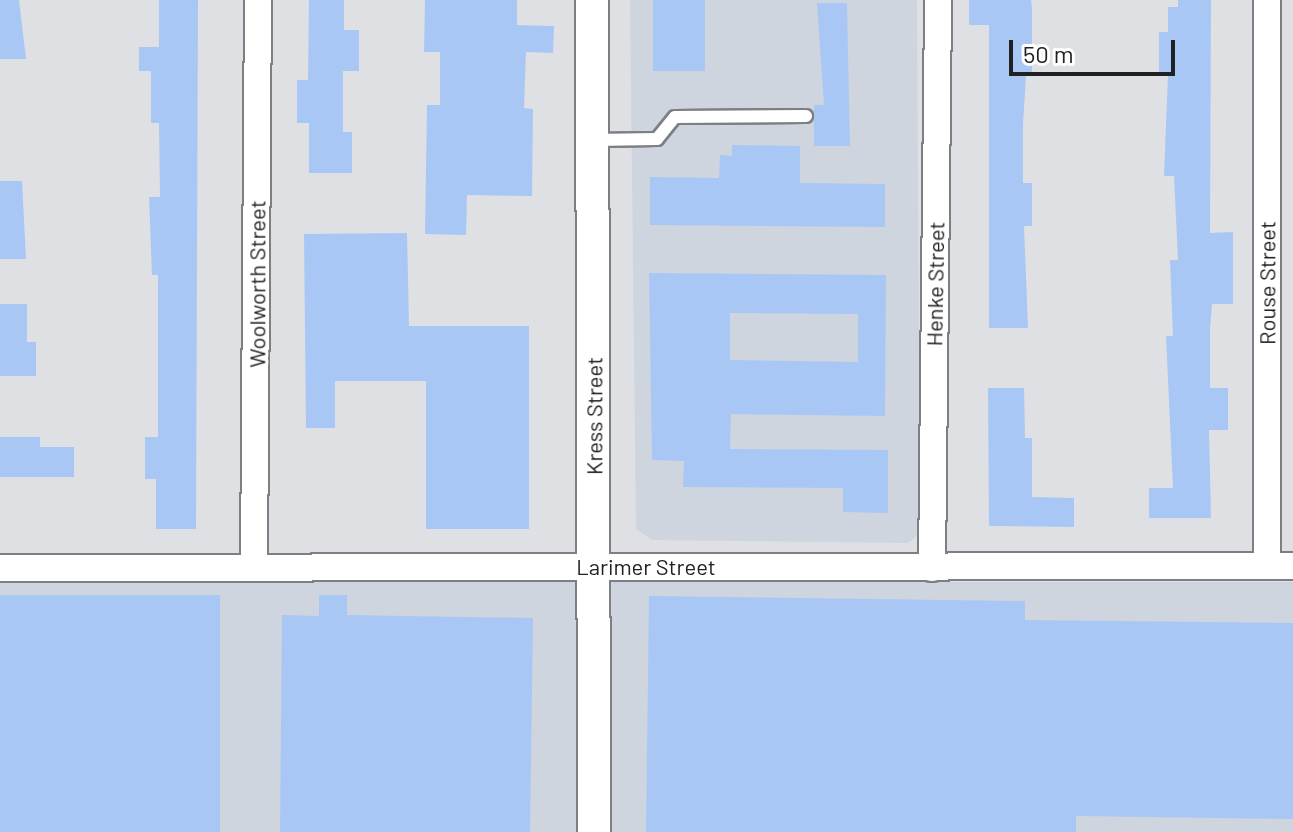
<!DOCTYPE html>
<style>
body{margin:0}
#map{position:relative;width:1293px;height:832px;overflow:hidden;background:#dee0e4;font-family:Barlow,sans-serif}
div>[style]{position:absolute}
.built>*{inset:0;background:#ced5de;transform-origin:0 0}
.building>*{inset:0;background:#a9c7f4;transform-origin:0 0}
.roads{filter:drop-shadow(2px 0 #7d7f82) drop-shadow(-2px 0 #7d7f82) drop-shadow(0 2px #7d7f82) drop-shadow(0 -2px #7d7f82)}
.service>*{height:12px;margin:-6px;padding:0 6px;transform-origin:6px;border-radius:6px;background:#fff}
.minor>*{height:26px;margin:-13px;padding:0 13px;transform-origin:13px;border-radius:13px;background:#fff}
.tertiary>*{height:32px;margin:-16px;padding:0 16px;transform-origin:16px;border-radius:16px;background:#fff}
span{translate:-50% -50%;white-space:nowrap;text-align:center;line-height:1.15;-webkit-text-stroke:6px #fff;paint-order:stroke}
.street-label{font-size:22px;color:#202122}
.scale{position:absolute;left:1009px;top:40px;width:166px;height:36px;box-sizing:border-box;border:4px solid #202122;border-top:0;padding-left:10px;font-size:24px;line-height:28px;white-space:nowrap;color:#202122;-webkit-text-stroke:6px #fff;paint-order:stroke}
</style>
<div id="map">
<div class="built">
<div style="clip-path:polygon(630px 0,917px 0,920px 533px,908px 543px,652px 540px,636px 529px)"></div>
<div style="left:0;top:582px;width:1293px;height:250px"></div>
</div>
<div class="building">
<div style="clip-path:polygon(0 0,19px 0,26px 59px,0 59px)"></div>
<div style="clip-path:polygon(159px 0,198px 0,196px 529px,156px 529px,156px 479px,145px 479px,145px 437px,158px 437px,158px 275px,152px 275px,149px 197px,160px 197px,159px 123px,151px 123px,151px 71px,139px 71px,139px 47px,159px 47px)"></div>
<div style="clip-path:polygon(309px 0,344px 0,344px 30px,359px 30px,359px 71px,343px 71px,343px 132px,352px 132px,352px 173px,309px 173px,309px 123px,297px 123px,297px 80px,308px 80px)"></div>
<div style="clip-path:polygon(425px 0,517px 0,517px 25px,554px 26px,553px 53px,526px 52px,524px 108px,533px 109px,532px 196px,467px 195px,466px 235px,425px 234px,427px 105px,440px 105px,440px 52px,424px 52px)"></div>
<div style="left:653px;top:0;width:52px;height:71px"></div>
<div style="clip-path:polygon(969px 0,1031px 0,1032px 8px,1032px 75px,1026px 75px,1023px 124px,1023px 183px,1032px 183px,1032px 226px,1024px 226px,1028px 328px,989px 328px,989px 25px,969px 25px)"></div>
<div style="clip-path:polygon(1178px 0,1211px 0,1210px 233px,1233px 232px,1233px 304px,1212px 304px,1210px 328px,1210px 388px,1228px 388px,1228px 430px,1209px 430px,1211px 518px,1149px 518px,1149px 488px,1173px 488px,1166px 336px,1173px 336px,1170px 260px,1178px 260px,1174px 176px,1164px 176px,1168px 75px,1159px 75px,1159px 32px,1168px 32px,1168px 7px,1178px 7px)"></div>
<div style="clip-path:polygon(817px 3px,847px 3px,850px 146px,814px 146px,814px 105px,824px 105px)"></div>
<div style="clip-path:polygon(732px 145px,800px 146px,800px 183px,885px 184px,885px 227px,650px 225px,650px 177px,719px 178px,720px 155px,732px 156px)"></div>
<div style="clip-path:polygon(0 181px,22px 181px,26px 259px,0 259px)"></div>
<div style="clip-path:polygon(407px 233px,409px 326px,529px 326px,529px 529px,426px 529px,426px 381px,335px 381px,335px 428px,306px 428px,304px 234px)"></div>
<div style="clip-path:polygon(evenodd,649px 273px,886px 275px,885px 416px,731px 414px,730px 449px,888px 450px,888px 513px,843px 512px,843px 488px,683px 487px,684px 461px,652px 460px,649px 273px,730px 313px,858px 314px,858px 362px,730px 360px,730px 313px)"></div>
<div style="clip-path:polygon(0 304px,27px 304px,27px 342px,36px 342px,36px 376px,0 376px)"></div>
<div style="clip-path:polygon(988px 388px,1024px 388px,1025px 438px,1032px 438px,1032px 497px,1074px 498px,1074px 527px,989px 526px)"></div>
<div style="clip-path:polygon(0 437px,40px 437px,40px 447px,74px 447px,74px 477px,0 477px)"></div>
<div style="left:0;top:595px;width:220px;height:237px"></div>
<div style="clip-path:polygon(319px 595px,347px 595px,347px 615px,533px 618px,530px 832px,280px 832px,282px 615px,319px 616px)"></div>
<div style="clip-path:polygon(649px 596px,1025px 601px,1025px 620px,1293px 623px,1293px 819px,1076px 816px,1076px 832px,646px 832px)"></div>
</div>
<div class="roads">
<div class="service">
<div style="left:593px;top:140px;width:64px;rotate:-0.9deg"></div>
<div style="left:657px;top:139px;width:28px;rotate:-51deg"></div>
<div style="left:675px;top:117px;width:131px;rotate:-0.4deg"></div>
</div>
<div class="minor">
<div style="left:1267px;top:0;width:566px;rotate:90deg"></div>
<div style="left:254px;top:567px;width:567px;rotate:-89.6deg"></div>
<div style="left:0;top:568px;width:1293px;rotate:-0.09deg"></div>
<div style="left:932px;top:568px;width:568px;rotate:-89.39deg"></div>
</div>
<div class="tertiary">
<div style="left:592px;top:0;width:832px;rotate:89.86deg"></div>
</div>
</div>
<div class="street-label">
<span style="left:1267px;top:283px;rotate:-90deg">Rouse Street</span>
<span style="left:257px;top:284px;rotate:-90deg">Woolworth Street</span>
<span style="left:935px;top:284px;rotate:-89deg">Henke Street</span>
<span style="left:594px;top:416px;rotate:-90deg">Kress Street</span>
<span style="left:646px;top:567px">Larimer Street</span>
</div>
<div class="scale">50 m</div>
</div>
